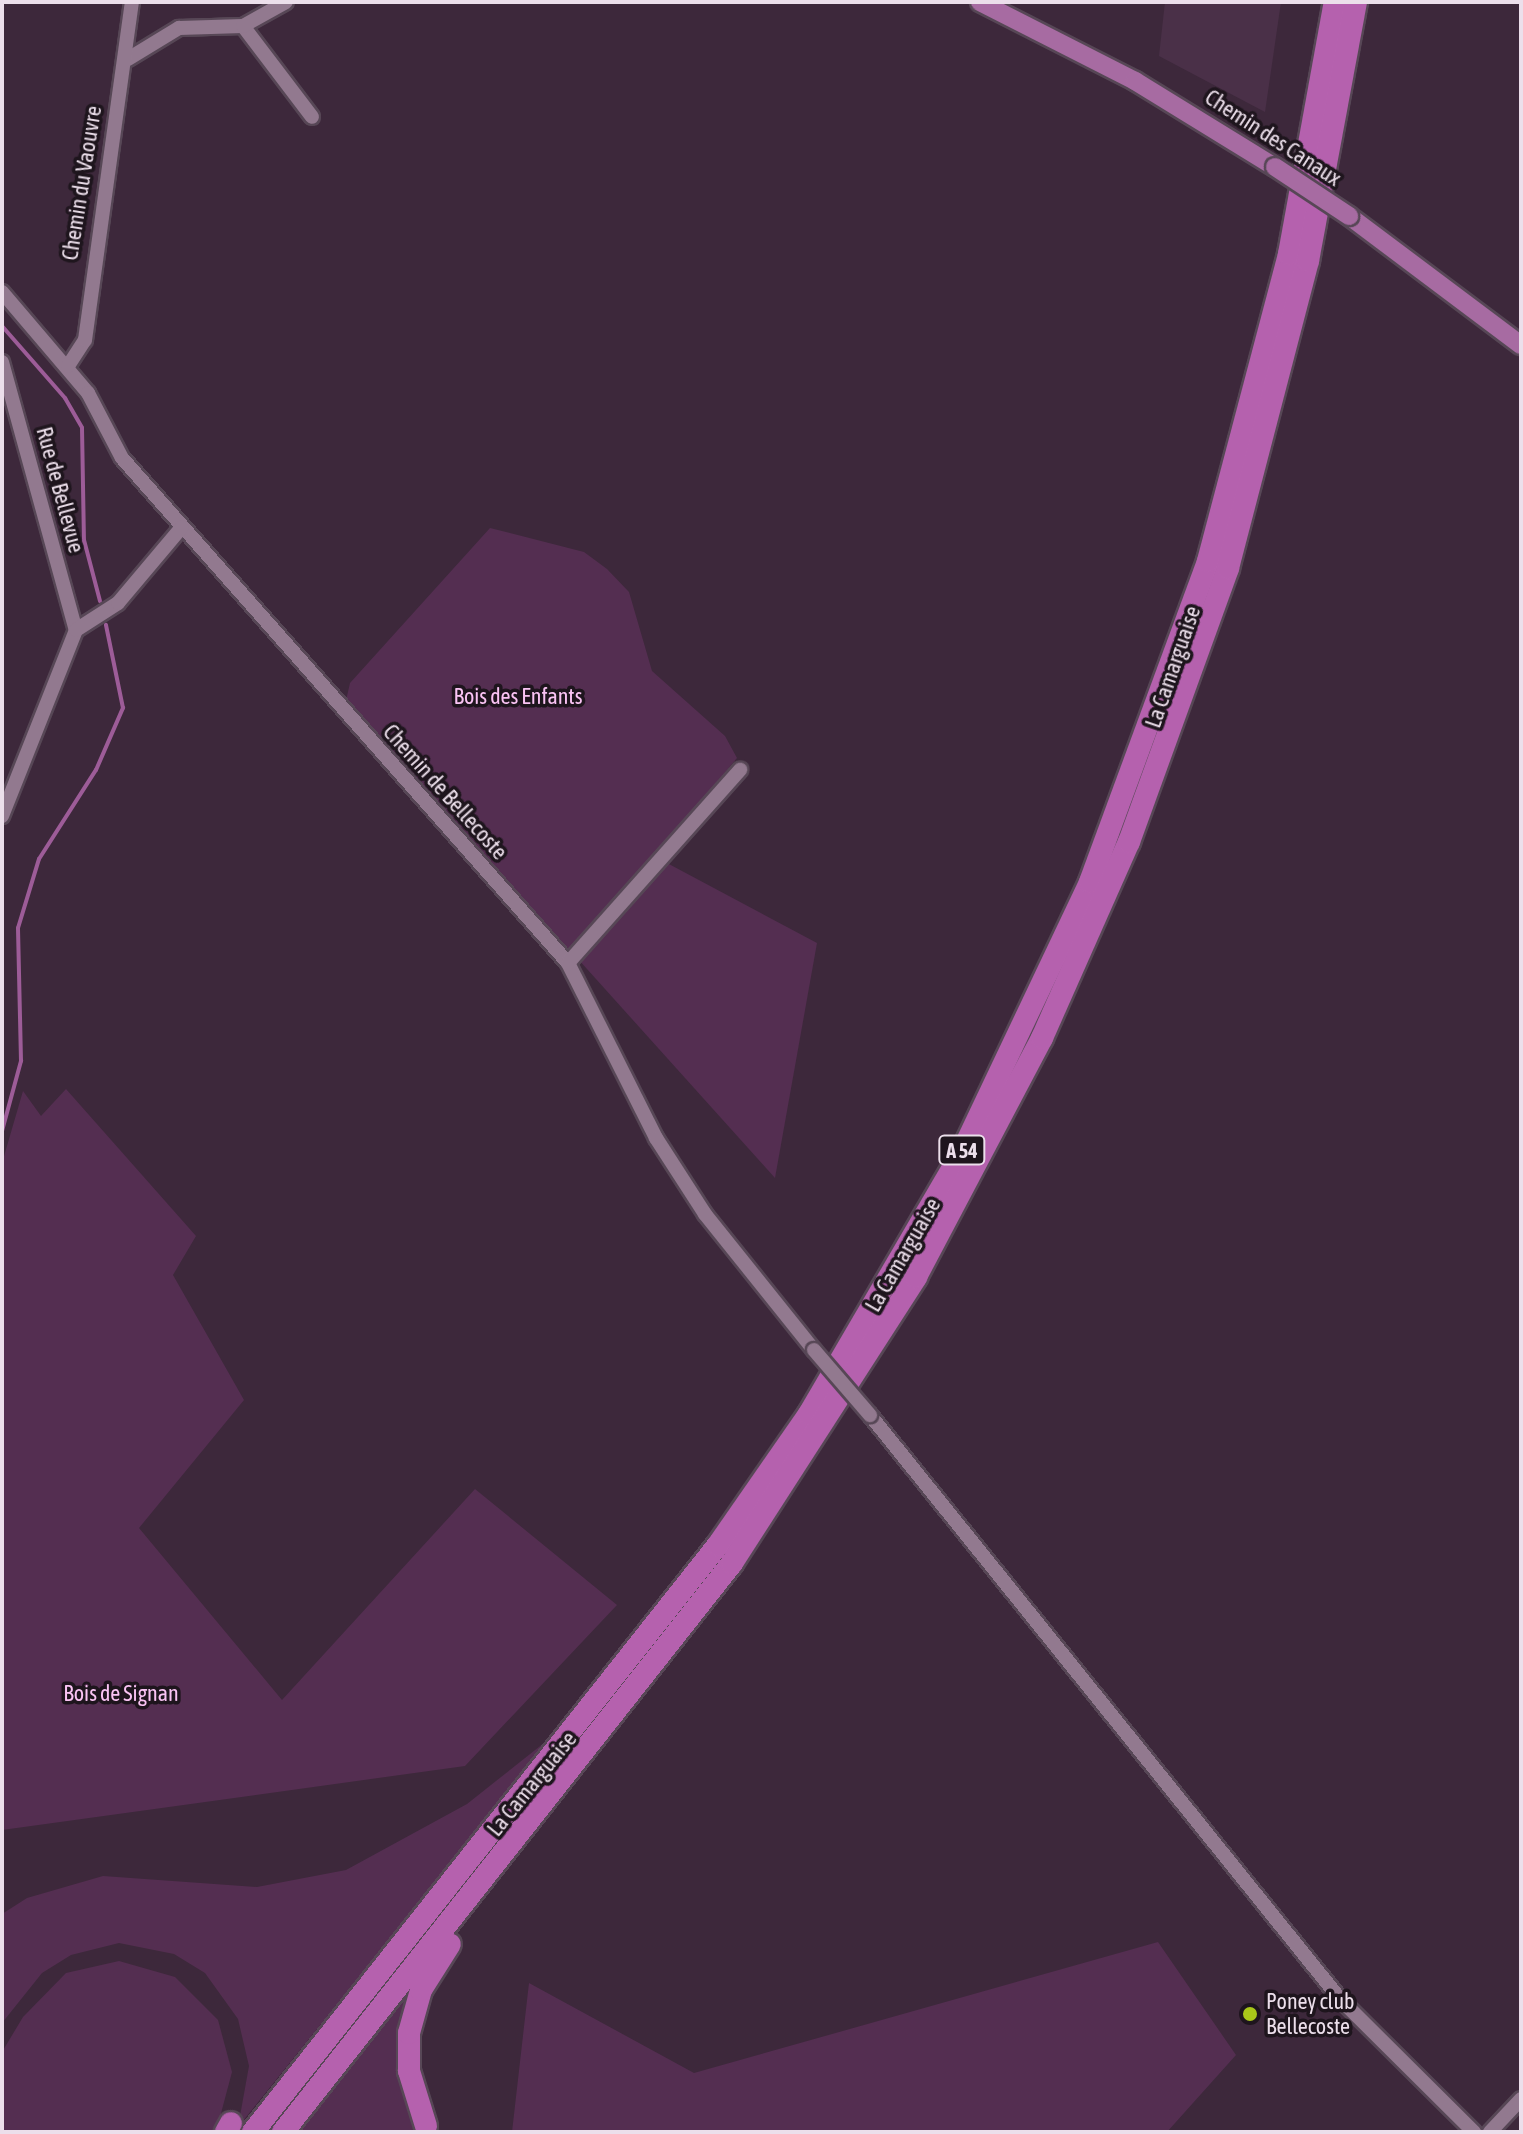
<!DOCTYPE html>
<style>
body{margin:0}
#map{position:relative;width:1523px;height:2134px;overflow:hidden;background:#3d283b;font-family:"Asap Condensed",sans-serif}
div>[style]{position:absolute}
.built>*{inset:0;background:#4a3048}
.green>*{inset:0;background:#542e51}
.stream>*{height:4px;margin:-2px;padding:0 2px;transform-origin:2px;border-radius:2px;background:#9d5c98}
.roads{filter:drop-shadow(2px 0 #574756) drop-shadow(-2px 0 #574756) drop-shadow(0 2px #574756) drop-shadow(0 -2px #574756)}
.minor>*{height:14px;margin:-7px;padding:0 7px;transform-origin:7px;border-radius:7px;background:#92798f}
.major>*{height:18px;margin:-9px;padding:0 9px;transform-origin:9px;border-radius:9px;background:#a76ba2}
.highway>*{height:22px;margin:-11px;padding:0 11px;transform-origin:11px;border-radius:11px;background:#b561ae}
.bridges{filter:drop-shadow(2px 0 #574756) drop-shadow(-2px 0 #574756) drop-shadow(0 2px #574756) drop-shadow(0 -2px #574756)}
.minor-bridge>*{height:14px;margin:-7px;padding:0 7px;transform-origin:7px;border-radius:7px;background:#92798f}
.major-bridge>*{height:18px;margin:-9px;padding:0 9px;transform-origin:9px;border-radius:9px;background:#a76ba2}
.dots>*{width:22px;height:22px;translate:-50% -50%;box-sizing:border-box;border:4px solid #1e151d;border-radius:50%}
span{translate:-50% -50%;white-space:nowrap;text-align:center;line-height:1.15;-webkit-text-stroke:7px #1e151d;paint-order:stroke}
.shield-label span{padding:2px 6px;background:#1e151d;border:2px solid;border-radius:6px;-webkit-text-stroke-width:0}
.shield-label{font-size:20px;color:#ecdfeb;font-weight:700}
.street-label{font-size:22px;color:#ecdfeb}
.park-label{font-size:22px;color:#fac3f4}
.poi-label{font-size:22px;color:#ecdfeb}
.left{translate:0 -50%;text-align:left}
.frame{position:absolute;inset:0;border:4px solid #ecdfeb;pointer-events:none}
</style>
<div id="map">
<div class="built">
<div style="clip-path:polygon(1165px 2px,1281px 2px,1265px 112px,1159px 56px)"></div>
</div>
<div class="green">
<div style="clip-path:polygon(490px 528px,584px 552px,607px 569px,629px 592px,652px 671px,725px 736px,737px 758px,571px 956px,345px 705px,350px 683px)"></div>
<div style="clip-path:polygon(667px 863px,817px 943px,775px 1178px,578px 959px)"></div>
<div style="clip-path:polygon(66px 1089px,196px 1236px,173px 1275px,244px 1400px,139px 1528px,282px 1700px,475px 1489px,617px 1605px,465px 1766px,2px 1830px,2px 1163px,23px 1091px,41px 1116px)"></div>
<div style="clip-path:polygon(554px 1735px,238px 2127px,249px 2066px,238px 2019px,205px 1973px,174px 1954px,119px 1943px,71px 1955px,42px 1973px,2px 2023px,2px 1914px,27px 1898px,103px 1876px,257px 1887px,346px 1870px,467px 1804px)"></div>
<div style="clip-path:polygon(1158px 1942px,1236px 2055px,1167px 2132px,512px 2132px,529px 1983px,694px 2073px)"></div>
<div style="clip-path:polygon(119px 1961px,175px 1977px,218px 2020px,232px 2072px,216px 2132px,2px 2132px,2px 2052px,23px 2017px,66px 1973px)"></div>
<div style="clip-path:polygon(408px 1995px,419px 2132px,299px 2132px)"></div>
</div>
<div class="stream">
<div style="left:2px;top:326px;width:96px;rotate:48.8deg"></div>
<div style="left:65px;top:398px;width:34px;rotate:60deg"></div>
<div style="left:82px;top:428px;width:112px;rotate:89deg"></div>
<div style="left:84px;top:540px;width:63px;rotate:75.3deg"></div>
<div style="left:2px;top:1131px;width:73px;rotate:-74.8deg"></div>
<div style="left:21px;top:1061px;width:133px;rotate:-91.3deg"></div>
<div style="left:18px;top:928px;width:72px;rotate:-73.1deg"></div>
<div style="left:39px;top:859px;width:106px;rotate:-57.4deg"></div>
<div style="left:96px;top:770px;width:68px;rotate:-66.5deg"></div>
<div style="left:123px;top:708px;width:85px;rotate:-101.6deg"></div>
</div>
<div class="roads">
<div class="minor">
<div style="left:243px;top:26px;width:114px;rotate:52.8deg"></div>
<div style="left:128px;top:59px;width:60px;rotate:-31.3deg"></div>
<div style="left:179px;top:28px;width:64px;rotate:-1.8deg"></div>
<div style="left:243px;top:26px;width:49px;rotate:-29.2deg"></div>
<div style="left:2px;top:292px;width:133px;rotate:49.6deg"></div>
<div style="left:88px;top:393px;width:73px;rotate:62.4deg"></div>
<div style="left:122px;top:458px;width:674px;rotate:48.55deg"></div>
<div style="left:568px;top:963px;width:196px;rotate:63.3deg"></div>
<div style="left:656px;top:1138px;width:90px;rotate:57.2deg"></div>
<div style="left:705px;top:1214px;width:174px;rotate:51.3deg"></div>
<div style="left:2px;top:362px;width:278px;rotate:74.6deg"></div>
<div style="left:68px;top:366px;width:31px;rotate:-57deg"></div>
<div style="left:85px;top:340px;width:341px;rotate:-82.1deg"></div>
<div style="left:2px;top:816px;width:200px;rotate:-68.3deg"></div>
<div style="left:76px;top:630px;width:50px;rotate:-32.7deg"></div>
<div style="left:118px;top:603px;width:99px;rotate:-49.9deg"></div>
<div style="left:568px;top:963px;width:259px;rotate:-48.3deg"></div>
<div style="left:870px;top:1415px;width:750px;rotate:51.17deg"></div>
<div style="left:1340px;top:1999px;width:189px;rotate:44.8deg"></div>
<div style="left:1490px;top:2132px;width:45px;rotate:-46.8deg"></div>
</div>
<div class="major">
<div style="left:980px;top:2px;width:174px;rotate:27deg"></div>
<div style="left:1135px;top:81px;width:164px;rotate:31.6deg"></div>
<div style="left:1349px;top:216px;width:215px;rotate:36.9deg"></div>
</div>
<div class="highway">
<div style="left:426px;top:2126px;width:58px;rotate:-107.2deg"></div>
<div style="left:409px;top:2071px;width:38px;rotate:-90deg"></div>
<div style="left:409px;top:2033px;width:45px;rotate:-74.4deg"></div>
<div style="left:421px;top:1990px;width:54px;rotate:-57.8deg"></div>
<div style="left:226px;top:2132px;width:10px;rotate:-61deg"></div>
<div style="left:253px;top:2132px;width:749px;rotate:-51.62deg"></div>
<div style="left:718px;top:1545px;width:160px;rotate:-55.2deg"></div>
<div style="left:809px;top:1414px;width:301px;rotate:-59.7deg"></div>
<div style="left:961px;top:1154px;width:301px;rotate:-64.6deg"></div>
<div style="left:1090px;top:882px;width:342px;rotate:-69.8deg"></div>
<div style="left:1208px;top:561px;width:318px;rotate:-75.2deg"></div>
<div style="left:1289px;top:254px;width:256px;rotate:-79.7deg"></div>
<div style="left:283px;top:2132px;width:725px;rotate:-51.72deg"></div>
<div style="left:732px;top:1563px;width:340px;rotate:-57.2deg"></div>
<div style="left:916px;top:1277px;width:270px;rotate:-62.2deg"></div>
<div style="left:1042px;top:1038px;width:214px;rotate:-66.1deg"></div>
<div style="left:1129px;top:842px;width:291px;rotate:-70.1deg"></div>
<div style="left:1228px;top:568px;width:317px;rotate:-75.4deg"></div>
<div style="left:1308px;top:261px;width:263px;rotate:-79.5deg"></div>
</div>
</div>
<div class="bridges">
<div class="minor-bridge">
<div style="left:814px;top:1350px;width:86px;rotate:49.3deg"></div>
</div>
<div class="major-bridge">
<div style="left:1275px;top:167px;width:89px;rotate:33.5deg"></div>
</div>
</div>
<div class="dots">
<div style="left:1250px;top:2014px;background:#a9c719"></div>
</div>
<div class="shield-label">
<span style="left:962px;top:1150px">A 54</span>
</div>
<div class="street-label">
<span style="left:1273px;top:138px;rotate:33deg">Chemin des Canaux</span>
<span style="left:82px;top:183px;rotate:-81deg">Chemin du Vaouvre</span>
<span style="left:60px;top:490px;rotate:75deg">Rue de Bellevue</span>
<span style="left:1173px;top:667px;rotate:-71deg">La Camarguaise</span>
<span style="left:445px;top:792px;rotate:48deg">Chemin de Bellecoste</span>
<span style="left:903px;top:1255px;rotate:-60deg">La Camarguaise</span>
<span style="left:532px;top:1784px;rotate:-51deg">La Camarguaise</span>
</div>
<div class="park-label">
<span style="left:518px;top:697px">Bois des Enfants</span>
<span style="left:121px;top:1694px">Bois de Signan</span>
</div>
<div class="poi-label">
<span class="left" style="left:1266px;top:2014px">Poney club<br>Bellecoste</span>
</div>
<div class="frame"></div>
</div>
